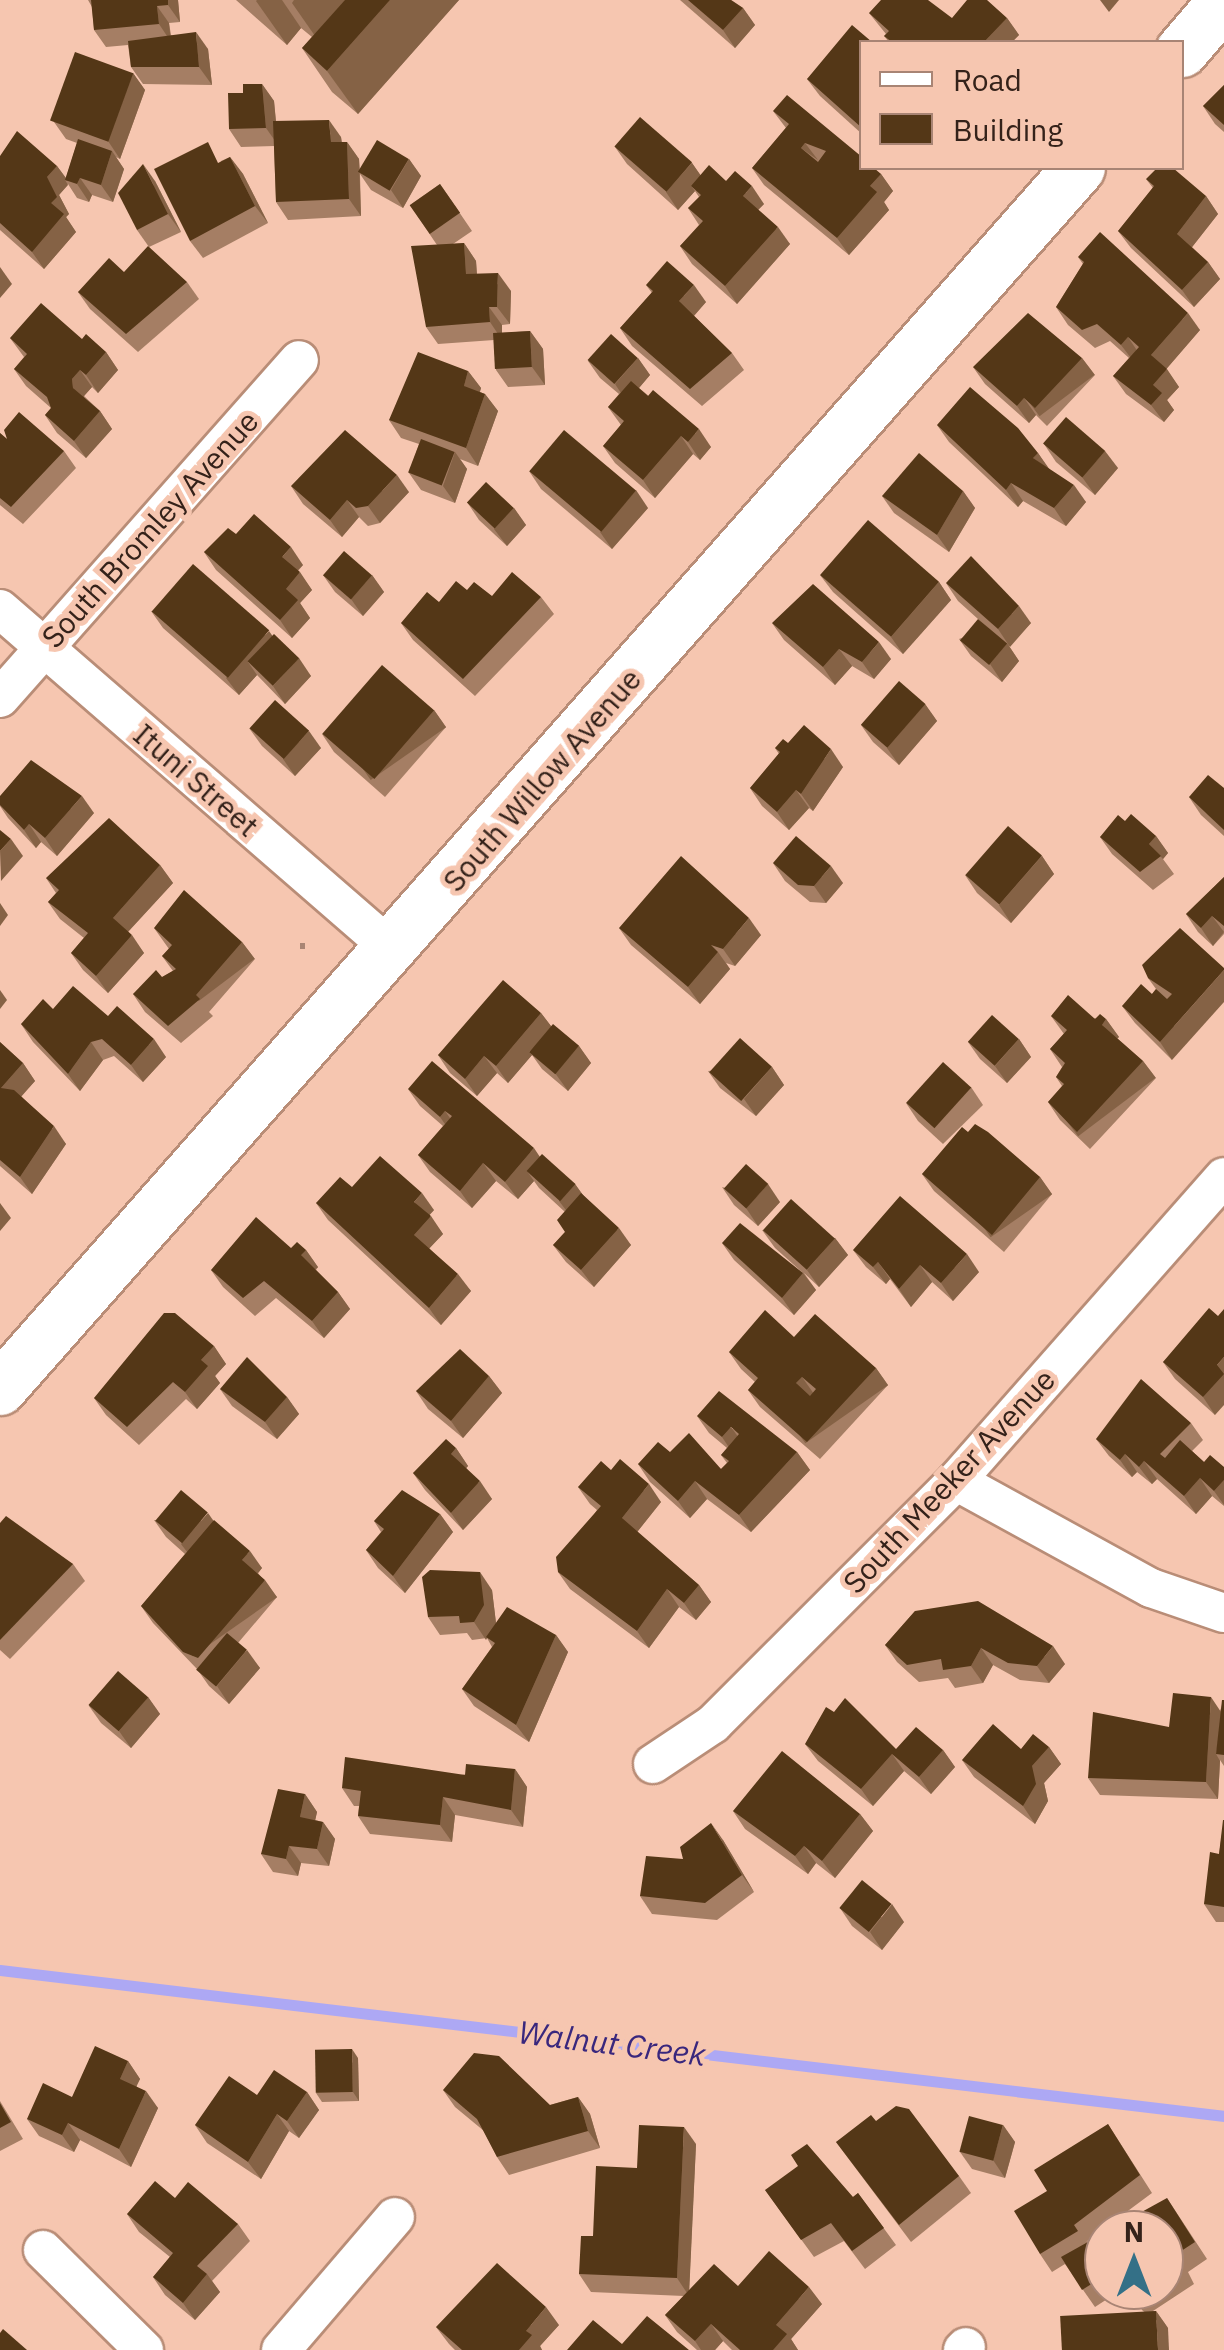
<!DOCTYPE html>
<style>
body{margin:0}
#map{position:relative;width:1224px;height:2350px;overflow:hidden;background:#f6c6b0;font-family:"IBM Plex Sans",sans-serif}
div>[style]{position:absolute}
.stream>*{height:11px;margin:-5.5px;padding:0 5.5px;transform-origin:5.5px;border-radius:5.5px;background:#ada8f4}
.path>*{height:6px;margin-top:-3px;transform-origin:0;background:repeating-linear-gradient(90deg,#a98574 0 5px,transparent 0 13px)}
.roads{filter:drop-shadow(2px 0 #b98d77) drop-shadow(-2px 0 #b98d77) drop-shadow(0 2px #b98d77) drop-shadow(0 -2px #b98d77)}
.street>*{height:38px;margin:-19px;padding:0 19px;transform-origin:19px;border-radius:19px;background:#fff}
.secondary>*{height:52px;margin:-26px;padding:0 26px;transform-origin:26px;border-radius:26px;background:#fff}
.wall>*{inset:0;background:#a57e64}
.shaded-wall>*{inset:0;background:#856245;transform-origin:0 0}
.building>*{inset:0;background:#543717;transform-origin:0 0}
span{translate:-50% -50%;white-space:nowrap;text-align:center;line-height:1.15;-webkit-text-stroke:10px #f6c6b0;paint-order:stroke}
.street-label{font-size:30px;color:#34221a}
.water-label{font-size:32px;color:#39277d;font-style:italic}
.legend{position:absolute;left:859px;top:40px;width:325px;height:130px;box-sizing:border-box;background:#f6c6b0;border:2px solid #a88474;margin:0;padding:12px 18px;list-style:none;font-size:30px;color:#34221a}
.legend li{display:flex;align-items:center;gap:20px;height:50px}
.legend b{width:50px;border:2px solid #a88474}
.north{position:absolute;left:1084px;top:2210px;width:100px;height:100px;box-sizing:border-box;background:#f6c6b0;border:2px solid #a88474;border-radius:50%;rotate:0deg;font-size:28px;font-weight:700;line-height:40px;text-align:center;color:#34221a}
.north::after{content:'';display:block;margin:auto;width:35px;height:45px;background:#347087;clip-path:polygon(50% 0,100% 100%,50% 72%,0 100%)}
</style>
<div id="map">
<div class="stream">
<div style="left:0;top:1970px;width:1233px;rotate:6.8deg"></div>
</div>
<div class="path">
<div style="left:300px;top:946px;width:12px"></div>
</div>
<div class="roads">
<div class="street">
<div style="left:0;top:609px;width:520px;rotate:40.95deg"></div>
<div style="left:0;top:698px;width:451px;rotate:-48.5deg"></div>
<div style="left:956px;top:1481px;width:222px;rotate:28.8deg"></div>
<div style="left:1151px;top:1588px;width:77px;rotate:18.9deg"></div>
<div style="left:653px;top:1764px;width:72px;rotate:-33.7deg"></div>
<div style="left:713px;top:1724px;width:344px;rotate:-45deg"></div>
<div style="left:956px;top:1481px;width:405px;rotate:-48.6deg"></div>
<div style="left:43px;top:2250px;width:142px;rotate:44.7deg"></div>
<div style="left:281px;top:2350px;width:175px;rotate:-49.4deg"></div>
<div style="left:963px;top:2350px;width:4px;rotate:-45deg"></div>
</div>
<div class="secondary">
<div style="left:1182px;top:51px;width:65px;rotate:-49.4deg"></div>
<div style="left:0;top:1389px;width:1629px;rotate:-48.53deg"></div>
</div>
</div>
<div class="wall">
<div style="clip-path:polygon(88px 0,178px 0,180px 22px,169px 23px,171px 35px,208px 49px,212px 85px,143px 84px,131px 67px,128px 45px,106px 47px,94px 30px,92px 7px)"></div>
<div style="clip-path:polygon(236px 0,459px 0,358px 114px,332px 92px,302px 48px,312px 37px,301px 28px,287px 45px)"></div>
<div style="clip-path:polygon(680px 0,731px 0,743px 8px,755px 25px,735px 48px)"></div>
<div style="clip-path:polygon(869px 13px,952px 18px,1007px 18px,1019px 35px,1012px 42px,889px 42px,884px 36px,886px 34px)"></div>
<div style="clip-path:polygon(862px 42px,862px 134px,820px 96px,807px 79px)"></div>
<div style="clip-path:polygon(133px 73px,145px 90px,120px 159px,116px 157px,124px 169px,113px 202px,92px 195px,89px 202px,77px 198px,68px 184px,59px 195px,69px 214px,66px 217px,76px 232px,44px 269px,0 230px,0 156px,57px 166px,66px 178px,77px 143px,66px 139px,54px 122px)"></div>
<div style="clip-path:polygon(262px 84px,274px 101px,276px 121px,341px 137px,342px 142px,347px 142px,359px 159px,360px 171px,409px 159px,421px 176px,403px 208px,371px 190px,360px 174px,361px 216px,288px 220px,276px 202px,274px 146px,241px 147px,229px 129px,243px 93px)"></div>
<div style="clip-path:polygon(1224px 85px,1224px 132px,1215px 124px,1203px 106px)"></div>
<div style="clip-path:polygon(773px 111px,881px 174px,893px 191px,884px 202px,889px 210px,849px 255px,764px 185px,752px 168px,786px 128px)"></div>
<div style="clip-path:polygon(615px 147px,692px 163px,700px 175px,726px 181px,764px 204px,758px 210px,790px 244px,737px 304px,692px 264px,680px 246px,699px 225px,688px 208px,699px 197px,695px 191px,678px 210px,627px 164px)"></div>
<div style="clip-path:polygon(230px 157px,243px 174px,268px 223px,203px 258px,190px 241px,221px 161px)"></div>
<div style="clip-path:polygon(1146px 179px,1206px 196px,1218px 214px,1192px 247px,1208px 262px,1220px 279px,1194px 307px,1131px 248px,1118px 231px,1153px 188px)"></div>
<div style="clip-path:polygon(155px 181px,181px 232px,149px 247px,137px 230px)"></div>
<div style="clip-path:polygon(440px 184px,472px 231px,453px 244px,464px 243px,476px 261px,477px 274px,511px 291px,510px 324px,502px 325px,502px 333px,530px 331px,543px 349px,545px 385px,508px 387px,496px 370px,494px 340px,438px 344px,426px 327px,437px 245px,410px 205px)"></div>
<div style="clip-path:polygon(1078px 257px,1200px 330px,1166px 369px,1179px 387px,1167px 400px,1174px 410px,1164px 422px,1126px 394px,1113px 376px,1129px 358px,1110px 341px,1095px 348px,1068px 325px,1056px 307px,1083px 264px)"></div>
<div style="clip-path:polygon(124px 272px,187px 282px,199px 299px,138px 352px,90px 309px,78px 292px)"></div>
<div style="clip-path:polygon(646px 285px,706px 302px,694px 316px,732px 353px,744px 370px,702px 406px,632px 346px,620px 328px,652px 293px)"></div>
<div style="clip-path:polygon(10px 338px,82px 339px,106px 352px,118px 370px,98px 393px,92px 387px,84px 396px,100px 411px,112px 429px,86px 458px,57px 433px,45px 415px,51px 408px,26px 386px,14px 369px,24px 357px)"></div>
<div style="clip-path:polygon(638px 358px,650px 375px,639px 388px,711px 447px,700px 460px,693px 454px,655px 498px,615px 463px,603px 446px,621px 425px,608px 407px,619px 394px,600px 378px,588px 361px)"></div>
<div style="clip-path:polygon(1082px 358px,1095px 375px,1047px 426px,1036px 415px,1029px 423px,985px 384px,973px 367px)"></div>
<div style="clip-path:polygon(468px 371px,481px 388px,480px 392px,485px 394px,498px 411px,478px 466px,460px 459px,467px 469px,455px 503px,421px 490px,409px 473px,419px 444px,401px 438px,389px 420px)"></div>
<div style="clip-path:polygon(937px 425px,1038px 453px,1048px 468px,1086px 502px,1066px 526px,1023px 501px,1018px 507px,949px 442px)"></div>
<div style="clip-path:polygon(0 433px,7px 439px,64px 451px,76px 468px,23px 524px,0 505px)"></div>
<div style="clip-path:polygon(1044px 444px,1118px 468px,1095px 495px,1056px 462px)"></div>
<div style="clip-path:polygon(529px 471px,648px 508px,612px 549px,541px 489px)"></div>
<div style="clip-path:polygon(291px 486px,409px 492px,380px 523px,368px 526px,359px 517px,342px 537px,303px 504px)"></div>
<div style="clip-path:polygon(963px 491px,975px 508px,949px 552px,894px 513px,882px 496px)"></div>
<div style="clip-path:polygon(467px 502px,514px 508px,526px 525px,507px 546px,479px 520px)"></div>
<div style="clip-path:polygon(236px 534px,303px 565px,298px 571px,312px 590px,300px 603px,310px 618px,292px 638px,216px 570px,204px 552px)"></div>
<div style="clip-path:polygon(323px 575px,372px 575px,384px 592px,363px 616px,335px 592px)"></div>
<div style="clip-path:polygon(820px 575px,939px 582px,951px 600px,903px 654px,833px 592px)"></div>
<div style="clip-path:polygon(946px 583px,1031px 623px,1009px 646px,1019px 661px,1002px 682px,971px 656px,959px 639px,988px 628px,958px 601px)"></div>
<div style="clip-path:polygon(467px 590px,492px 596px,541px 597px,554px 614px,475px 696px,413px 640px,401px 623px,439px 602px)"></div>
<div style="clip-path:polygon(151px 611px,272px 636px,311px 676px,285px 704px,257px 675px,239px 695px,163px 628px)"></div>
<div style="clip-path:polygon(772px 623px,891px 659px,874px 679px,852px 666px,835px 685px,784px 640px)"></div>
<div style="clip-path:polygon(925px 704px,937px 721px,899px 765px,873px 742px,861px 725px)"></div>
<div style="clip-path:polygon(434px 710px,446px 727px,385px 797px,334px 752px,322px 734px)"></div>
<div style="clip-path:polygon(249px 728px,321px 748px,295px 776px,262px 746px)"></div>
<div style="clip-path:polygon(788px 743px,843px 767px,813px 811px,809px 808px,789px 830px,762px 806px,750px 788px,779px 754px,775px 748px)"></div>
<div style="clip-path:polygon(1224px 788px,1224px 836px,1201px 815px,1189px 797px)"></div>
<div style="clip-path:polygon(0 796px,94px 813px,57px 856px,41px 842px,36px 848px,8px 818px,0 806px)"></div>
<div style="clip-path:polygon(1125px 821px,1156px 836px,1168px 853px,1163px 859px,1174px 874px,1153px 890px,1112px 854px,1100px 837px)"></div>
<div style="clip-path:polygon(1042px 856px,1054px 874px,1011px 923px,977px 893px,965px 875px)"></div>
<div style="clip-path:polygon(773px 863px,843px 883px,826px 903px,810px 902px,785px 881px)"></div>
<div style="clip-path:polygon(160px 865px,173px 883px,128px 932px,144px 953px,108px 993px,83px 970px,71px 953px,84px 938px,60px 919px,48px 902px,56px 893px,46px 878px)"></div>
<div style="clip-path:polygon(1224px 877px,1224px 934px,1213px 946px,1198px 932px,1186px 914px)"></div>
<div style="clip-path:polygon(154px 928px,242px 942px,255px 959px,209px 1012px,213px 1016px,181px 1043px,145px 1012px,133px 994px,173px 971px,162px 956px,169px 949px)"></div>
<div style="clip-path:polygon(619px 928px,761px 935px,735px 966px,726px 963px,730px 969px,700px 1004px,631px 945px)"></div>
<div style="clip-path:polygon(1180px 928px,1172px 1060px,1135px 1023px,1122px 1006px,1152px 994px,1156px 989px,1148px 978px)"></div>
<div style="clip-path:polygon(53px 1009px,108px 1016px,166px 1057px,143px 1082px,114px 1056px,103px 1060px,80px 1091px,33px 1042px,21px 1024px)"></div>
<div style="clip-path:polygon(541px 1013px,551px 1026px,579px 1046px,591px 1063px,568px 1091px,542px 1069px,532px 1055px,508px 1083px,497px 1073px,477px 1096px,450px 1073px,438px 1055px)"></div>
<div style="clip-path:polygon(1051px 1016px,1106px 1019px,1119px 1037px,1117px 1038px,1143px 1061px,1156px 1078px,1090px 1149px,1060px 1120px,1048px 1102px,1062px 1086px,1056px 1077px,1062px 1067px,1050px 1049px,1064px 1034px)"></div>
<div style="clip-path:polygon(1019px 1039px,1031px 1057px,1007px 1083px,980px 1059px,968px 1042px)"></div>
<div style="clip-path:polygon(0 1042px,23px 1063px,35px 1081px,21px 1096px,66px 1144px,32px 1194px,0 1166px)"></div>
<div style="clip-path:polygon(772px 1067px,784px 1085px,756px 1116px,720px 1088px,708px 1071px)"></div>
<div style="clip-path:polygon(971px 1087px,983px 1105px,943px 1144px,918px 1121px,906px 1103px)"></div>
<div style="clip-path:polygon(408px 1089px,540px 1157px,575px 1184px,583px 1195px,631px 1245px,594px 1287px,566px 1262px,553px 1245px,565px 1232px,565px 1212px,539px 1188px,534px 1181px,518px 1199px,496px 1181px,472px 1208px,430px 1172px,418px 1155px,443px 1126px,420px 1106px)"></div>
<div style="clip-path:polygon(968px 1132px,1040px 1177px,1052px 1194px,1004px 1252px,934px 1191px,922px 1174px)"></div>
<div style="clip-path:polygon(352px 1187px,434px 1210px,429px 1215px,443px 1234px,429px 1248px,471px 1291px,441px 1325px,328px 1220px,316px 1203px)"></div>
<div style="clip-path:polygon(722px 1187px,780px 1202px,758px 1226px,734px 1205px)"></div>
<div style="clip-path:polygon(762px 1230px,835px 1238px,848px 1255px,819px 1287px,804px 1273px,816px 1290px,794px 1315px,734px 1260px,722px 1243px,803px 1273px,775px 1248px)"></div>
<div style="clip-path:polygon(291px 1248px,306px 1250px,318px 1267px,316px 1270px,338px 1292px,350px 1309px,324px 1338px,276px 1298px,255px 1316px,223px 1287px,211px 1270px)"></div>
<div style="clip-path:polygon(853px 1250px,979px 1272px,953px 1301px,932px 1282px,911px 1307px,890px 1279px,886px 1284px,866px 1267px)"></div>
<div style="clip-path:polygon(1218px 1316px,1215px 1415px,1175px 1379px,1163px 1362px)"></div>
<div style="clip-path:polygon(794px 1337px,876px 1368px,888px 1385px,820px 1459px,760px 1407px,748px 1390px,755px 1382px,741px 1369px,729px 1352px)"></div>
<div style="clip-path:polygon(214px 1346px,226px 1364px,215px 1376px,220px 1383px,197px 1409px,186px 1399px,139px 1445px,106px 1415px,94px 1398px)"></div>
<div style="clip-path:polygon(489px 1376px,502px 1393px,463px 1438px,428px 1409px,416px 1391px)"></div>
<div style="clip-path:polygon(220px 1389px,287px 1397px,299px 1414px,277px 1439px,232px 1406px)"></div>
<div style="clip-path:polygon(697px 1416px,797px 1452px,810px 1470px,751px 1532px,707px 1499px,690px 1518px,650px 1482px,638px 1464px,670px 1452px,721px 1469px,727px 1463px,721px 1455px,727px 1448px,709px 1433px)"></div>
<div style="clip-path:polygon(1191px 1423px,1203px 1440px,1192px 1451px,1204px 1462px,1224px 1467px,1224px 1506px,1212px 1496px,1196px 1514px,1157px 1479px,1152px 1484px,1137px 1472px,1132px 1477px,1109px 1456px,1096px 1439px)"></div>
<div style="clip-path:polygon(456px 1448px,468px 1466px,466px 1468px,492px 1499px,463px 1530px,425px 1490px,413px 1473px)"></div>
<div style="clip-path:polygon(611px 1470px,661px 1502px,637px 1532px,699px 1585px,711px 1602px,696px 1620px,679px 1607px,649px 1648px,570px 1589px,558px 1572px,597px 1510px,590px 1504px,578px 1487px)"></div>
<div style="clip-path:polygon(440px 1514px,453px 1532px,405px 1593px,378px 1568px,366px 1550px,381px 1532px,374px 1521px)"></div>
<div style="clip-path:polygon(154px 1520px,213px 1521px,262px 1568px,258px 1573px,277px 1597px,238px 1643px,260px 1668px,229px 1704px,209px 1686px,197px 1669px,153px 1623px,141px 1606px,185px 1554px,166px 1537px)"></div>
<div style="clip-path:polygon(0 1523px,73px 1564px,85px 1581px,10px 1659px,0 1650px)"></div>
<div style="clip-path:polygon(492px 1590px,496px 1623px,556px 1635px,568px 1652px,529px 1742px,474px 1706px,462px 1689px,492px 1647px,487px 1638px,472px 1640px,467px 1633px,440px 1635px,428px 1617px)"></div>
<div style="clip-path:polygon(915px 1611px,1065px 1664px,1049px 1683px,1020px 1680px,993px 1665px,983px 1683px,955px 1688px,948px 1678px,919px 1682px,897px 1662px,885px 1645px)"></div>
<div style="clip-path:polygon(148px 1697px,160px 1714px,131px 1748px,101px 1723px,89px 1706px)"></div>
<div style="clip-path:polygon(1224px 1700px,1224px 1766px,1220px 1760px,1218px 1799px,1100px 1795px,1088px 1778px,1220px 1711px)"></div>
<div style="clip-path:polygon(805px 1744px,896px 1749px,943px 1750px,955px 1767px,931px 1794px,904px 1771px,873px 1806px,818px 1761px)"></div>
<div style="clip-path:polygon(1049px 1747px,1061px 1764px,1044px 1783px,1048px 1801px,1035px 1824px,974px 1777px,962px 1760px,1021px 1749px)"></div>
<div style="clip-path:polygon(515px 1769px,527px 1787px,523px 1827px,455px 1815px,452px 1842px,370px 1834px,358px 1816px,359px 1806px,354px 1806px,342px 1788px)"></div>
<div style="clip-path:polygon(305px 1794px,317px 1812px,315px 1820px,323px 1822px,335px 1839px,329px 1866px,301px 1863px,298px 1876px,273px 1872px,261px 1854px)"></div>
<div style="clip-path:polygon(733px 1811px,860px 1814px,873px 1831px,835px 1878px,816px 1863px,808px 1874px,745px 1829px)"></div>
<div style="clip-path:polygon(1224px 1820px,1224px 1922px,1216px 1922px,1204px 1904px,1219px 1854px)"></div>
<div style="clip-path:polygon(723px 1840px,754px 1892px,717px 1920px,652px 1914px,640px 1896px,683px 1859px)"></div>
<div style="clip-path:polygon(840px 1908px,904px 1922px,882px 1950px,852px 1926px)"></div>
<div style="clip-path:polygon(358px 2058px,359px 2101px,322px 2102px,316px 2093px)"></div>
<div style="clip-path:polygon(128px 2061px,140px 2079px,136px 2086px,158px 2108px,131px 2167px,80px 2140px,74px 2152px,39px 2136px,27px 2119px,72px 2097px)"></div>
<div style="clip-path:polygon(443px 2090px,550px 2105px,578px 2097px,590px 2114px,600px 2148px,509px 2175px,497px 2157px,484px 2131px,455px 2107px)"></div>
<div style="clip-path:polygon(307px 2092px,319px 2110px,299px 2138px,289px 2131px,261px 2179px,207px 2143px,195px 2125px,257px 2095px)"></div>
<div style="clip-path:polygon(0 2101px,23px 2139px,0 2151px)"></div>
<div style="clip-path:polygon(876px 2121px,959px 2176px,971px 2193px,911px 2242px,836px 2142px)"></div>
<div style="clip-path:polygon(1108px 2124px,1152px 2193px,1086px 2242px,1104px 2233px,1104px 2290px,1121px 2290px,1095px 2307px,1065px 2264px,1052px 2272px,1040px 2254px,1047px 2191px)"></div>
<div style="clip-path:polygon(1003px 2125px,1015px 2142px,1005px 2178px,972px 2169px,960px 2152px)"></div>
<div style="clip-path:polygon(696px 2144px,689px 2290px,738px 2286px,822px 2304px,791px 2339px,798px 2350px,732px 2350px,723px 2341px,715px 2350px,697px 2350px,677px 2332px,665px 2315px,684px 2296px,591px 2292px,579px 2274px,593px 2236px,637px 2168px)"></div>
<div style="clip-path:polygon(765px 2190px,853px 2197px,858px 2193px,896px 2245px,865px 2269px,844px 2241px,814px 2257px)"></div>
<div style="clip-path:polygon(175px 2198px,238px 2224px,250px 2241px,212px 2281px,220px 2292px,195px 2320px,165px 2295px,153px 2277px,170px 2257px,139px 2232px,127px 2214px)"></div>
<div style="clip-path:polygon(1167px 2198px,1207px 2259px,1188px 2272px,1194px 2284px,1153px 2311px,1156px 2311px,1168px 2328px,1143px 2311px,1125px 2290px,1164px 2290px,1164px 2230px)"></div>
<div style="clip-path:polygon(559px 2325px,540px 2346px,542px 2350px,455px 2350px,449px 2344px,436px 2327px)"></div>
</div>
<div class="shaded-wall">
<div style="clip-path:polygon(168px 0,178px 0,180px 22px,168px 5px)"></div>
<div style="clip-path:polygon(257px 0,282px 0,301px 28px,287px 45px,256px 1px)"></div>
<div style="clip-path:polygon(294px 0,364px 0,322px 46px,292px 3px)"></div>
<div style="clip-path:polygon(390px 0,459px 0,358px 114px,327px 71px)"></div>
<div style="clip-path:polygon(1100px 0,1119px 0,1109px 12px)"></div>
<div style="clip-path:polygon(157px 6px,169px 23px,171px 42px,159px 24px)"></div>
<div style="clip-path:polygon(743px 8px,755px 25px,735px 48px,723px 30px)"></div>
<div style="clip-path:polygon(1007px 18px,1019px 35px,1012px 42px,984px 42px)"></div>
<div style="clip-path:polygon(196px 32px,208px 49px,212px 85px,199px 67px)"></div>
<div style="clip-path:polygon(133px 73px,145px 90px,120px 159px,108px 141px)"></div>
<div style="clip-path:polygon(262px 84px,274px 101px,278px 145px,266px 128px)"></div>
<div style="clip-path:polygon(329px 120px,341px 137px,343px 160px,331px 142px)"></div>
<div style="clip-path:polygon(347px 142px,359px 159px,361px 216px,349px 199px)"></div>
<div style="clip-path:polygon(805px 143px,818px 160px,801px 148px)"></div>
<div style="clip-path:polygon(112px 151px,124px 169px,113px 202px,101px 185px)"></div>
<div style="clip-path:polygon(230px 157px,243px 174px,268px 223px,255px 206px)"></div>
<div style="clip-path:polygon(409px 159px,421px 176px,403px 208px,391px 190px)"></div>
<div style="clip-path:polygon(692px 163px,704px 180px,691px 186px,695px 191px,678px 210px,666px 192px)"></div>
<div style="clip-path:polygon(143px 164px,155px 181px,181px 232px,168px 214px)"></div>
<div style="clip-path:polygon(57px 166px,68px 181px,65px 180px,68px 185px,59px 195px,69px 214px,66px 217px,76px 232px,44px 269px,32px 252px,47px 177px)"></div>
<div style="clip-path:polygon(881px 174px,893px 191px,884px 202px,889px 210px,849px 255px,837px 238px,870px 186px)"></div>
<div style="clip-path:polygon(80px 178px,92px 195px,89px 202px,77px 184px)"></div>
<div style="clip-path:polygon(752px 186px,764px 204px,755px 213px,743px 196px)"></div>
<div style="clip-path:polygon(1206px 196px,1218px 214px,1189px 251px,1177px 234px)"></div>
<div style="clip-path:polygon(778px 227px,790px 244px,737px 304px,725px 286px)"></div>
<div style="clip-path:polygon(464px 243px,476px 261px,478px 292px,466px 274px)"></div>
<div style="clip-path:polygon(1208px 262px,1220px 279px,1194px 307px,1182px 290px)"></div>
<div style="clip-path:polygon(0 267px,12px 284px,0 298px)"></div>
<div style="clip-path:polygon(498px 273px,511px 291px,510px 324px,497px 307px)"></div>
<div style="clip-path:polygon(694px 285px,706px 302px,691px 319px,679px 301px)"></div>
<div style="clip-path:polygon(489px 307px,502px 325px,502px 340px,490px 322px)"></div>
<div style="clip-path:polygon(1188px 313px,1200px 330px,1163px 373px,1151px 355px)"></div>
<div style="clip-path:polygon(530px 331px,543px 349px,545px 385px,532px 367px)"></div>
<div style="clip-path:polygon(1128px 337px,1140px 355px,1134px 362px,1121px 345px)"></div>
<div style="clip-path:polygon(106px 352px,118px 370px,98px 393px,86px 375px)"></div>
<div style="clip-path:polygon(638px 358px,650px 375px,627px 402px,615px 384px)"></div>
<div style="left:1082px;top:358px;width:21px;height:69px;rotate:53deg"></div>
<div style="clip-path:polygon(1167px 369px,1179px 387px,1167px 400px,1174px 410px,1164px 422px,1151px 405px,1153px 385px)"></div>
<div style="clip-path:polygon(80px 370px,92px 387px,84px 396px,85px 406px,73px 388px,72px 379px)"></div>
<div style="clip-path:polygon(468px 371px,481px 388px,476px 403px,464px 386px)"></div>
<div style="clip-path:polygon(485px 394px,498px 411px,478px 466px,466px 448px)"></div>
<div style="clip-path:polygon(1024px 398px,1036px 415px,1029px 423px,1017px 406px)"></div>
<div style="clip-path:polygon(100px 411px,112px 429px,86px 458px,74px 441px)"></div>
<div style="clip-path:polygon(699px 429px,711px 447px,700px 460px,688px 442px)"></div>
<div style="clip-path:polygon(681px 436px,693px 454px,655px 498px,643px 480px)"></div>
<div style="clip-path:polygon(1105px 451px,1118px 468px,1095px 495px,1082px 477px)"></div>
<div style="clip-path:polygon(455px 452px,467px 469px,455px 503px,443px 486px)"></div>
<div style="clip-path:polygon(1038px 453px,1050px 470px,1033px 458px)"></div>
<div style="clip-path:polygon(397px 475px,409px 492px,380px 523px,368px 506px)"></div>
<div style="clip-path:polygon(1011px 483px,1023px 501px,1018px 507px,1006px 490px)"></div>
<div style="clip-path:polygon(1074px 485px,1086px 502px,1066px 526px,1054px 508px)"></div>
<div style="clip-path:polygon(636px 490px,648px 508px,612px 549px,600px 532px)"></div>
<div style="clip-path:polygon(963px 491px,975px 508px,949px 552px,937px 535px)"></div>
<div style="clip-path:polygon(347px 500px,359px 517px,342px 537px,330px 520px)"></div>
<div style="clip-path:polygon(514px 508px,526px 525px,507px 546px,494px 529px)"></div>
<div style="clip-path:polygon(291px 547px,303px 565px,294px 574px,282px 557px)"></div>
<div style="clip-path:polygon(300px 572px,312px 590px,300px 603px,310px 618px,292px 638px,280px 620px,286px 589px)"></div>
<div style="clip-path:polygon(372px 575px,384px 592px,363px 616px,351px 599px)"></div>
<div style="clip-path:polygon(939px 582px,951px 600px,903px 654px,891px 637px)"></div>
<div style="clip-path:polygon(1019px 606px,1031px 623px,1010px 647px,998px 629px)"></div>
<div style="clip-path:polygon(269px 631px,281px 648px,248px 662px,257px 675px,239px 695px,226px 678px)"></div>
<div style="clip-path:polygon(879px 642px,891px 659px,874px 679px,862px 662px)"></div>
<div style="clip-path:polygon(1007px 643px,1019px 661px,1002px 682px,990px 664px)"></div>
<div style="clip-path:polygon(839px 649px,852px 666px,835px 685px,823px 667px)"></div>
<div style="clip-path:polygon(299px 658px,311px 676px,285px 704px,273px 686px)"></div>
<div style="clip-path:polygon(925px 704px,937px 721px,899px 765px,887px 748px)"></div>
<div style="left:434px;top:710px;width:21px;height:92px;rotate:55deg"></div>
<div style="clip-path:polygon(309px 731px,321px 748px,295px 776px,283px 759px)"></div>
<div style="clip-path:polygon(831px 749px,843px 767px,813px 811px,801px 794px)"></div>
<div style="clip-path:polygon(796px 790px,809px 808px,789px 830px,777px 812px)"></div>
<div style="clip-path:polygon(82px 796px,94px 813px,57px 856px,45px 838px)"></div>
<div style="clip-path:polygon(29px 824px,41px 842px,36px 848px,24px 830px)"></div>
<div style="clip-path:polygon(1156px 836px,1168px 853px,1163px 859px,1149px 844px)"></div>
<div style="clip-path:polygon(11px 839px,23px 856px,1px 881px,0 851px)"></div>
<div style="clip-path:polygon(1042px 856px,1054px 874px,1011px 923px,999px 905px)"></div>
<div style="clip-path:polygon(160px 865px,173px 883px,125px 935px,113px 918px)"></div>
<div style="clip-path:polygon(831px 866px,843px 883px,826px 903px,814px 886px)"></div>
<div style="clip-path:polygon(0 903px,8px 915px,0 926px)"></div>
<div style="clip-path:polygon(1212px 916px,1224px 932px,1213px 946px,1201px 928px)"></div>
<div style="clip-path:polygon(749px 918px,761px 935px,735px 966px,723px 949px)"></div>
<div style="clip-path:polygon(132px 935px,144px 953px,108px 993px,96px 976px)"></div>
<div style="left:242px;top:942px;width:21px;height:70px;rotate:53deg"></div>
<div style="clip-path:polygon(718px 952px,730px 969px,700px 1004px,688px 987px)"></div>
<div style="clip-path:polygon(1224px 970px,1224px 1002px,1172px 1060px,1160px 1042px)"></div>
<div style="clip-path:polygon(0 990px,7px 1000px,0 1009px)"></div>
<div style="clip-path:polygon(541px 1013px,554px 1030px,529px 1052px,532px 1055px,508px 1083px,496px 1066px)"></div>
<div style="clip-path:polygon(1106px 1019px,1119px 1037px,1114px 1042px,1102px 1025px)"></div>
<div style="clip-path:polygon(154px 1039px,166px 1057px,143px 1082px,131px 1065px)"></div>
<div style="clip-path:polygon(1019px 1039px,1031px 1057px,1007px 1083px,995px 1066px)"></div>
<div style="clip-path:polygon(91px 1042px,103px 1060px,80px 1091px,68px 1074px)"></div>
<div style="clip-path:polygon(579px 1046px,591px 1063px,568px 1091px,555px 1073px)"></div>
<div style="clip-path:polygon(484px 1056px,497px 1073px,477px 1096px,465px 1079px)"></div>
<div style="left:1143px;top:1061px;width:21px;height:97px;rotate:53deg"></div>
<div style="clip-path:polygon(23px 1063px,35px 1081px,13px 1106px,1px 1088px)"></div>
<div style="clip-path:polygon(772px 1067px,784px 1085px,756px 1116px,744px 1099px)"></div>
<div style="clip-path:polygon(445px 1111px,457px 1128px,452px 1134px,440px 1117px)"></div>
<div style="clip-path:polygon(54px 1126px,66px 1144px,32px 1194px,20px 1177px)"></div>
<div style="clip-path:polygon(534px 1148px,546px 1166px,527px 1171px,534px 1181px,518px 1199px,505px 1182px)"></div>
<div style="clip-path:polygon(483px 1163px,496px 1181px,472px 1208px,460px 1191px)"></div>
<div style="left:1040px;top:1177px;width:21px;height:75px;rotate:55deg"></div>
<div style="clip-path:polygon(575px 1184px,587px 1201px,572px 1218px,559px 1201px)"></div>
<div style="clip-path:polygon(768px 1184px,780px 1202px,758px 1226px,746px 1208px)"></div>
<div style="clip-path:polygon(422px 1193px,434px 1210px,426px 1219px,414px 1202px)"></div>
<div style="clip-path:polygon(0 1203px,11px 1218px,0 1231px)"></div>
<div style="clip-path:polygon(431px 1216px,443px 1234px,426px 1252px,414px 1235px)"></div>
<div style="clip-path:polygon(619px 1228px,631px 1245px,594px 1287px,581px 1270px)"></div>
<div style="clip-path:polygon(835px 1238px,848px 1255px,819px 1287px,807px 1270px)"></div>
<div style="left:306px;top:1250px;width:21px;height:7px;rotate:55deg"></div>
<div style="clip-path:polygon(967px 1254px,979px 1272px,953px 1301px,941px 1283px)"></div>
<div style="clip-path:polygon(878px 1262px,890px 1279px,886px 1284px,873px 1267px)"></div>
<div style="clip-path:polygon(920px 1265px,932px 1282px,911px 1307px,899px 1289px)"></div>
<div style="clip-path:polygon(803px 1273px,816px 1290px,794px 1315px,782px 1298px)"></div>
<div style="clip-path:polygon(458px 1274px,471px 1291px,441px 1325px,429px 1308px)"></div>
<div style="clip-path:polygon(338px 1292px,350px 1309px,324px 1338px,312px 1321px)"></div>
<div style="clip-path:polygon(214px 1346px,226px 1364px,215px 1376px,220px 1383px,197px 1409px,185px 1392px,201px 1360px)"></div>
<div style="clip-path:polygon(1224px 1357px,1224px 1405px,1215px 1415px,1203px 1397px,1217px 1365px)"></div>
<div style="left:876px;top:1368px;width:21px;height:101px;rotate:55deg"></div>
<div style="clip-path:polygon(489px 1376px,502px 1393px,463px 1438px,451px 1421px)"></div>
<div style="clip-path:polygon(802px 1377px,814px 1394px,809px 1401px,796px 1383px)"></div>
<div style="clip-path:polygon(287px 1397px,299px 1414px,277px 1439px,265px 1422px)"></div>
<div style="clip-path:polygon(731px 1427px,744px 1445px,734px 1455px,722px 1437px)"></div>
<div style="clip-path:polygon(456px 1448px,468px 1466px,463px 1472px,451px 1454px)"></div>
<div style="clip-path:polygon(797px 1452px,810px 1470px,751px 1532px,739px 1515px)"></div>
<div style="clip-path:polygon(1125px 1454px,1137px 1472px,1132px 1477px,1120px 1460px)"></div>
<div style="clip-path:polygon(1144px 1461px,1157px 1479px,1152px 1484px,1139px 1467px)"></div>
<div style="clip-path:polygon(1200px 1478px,1212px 1496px,1196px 1514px,1184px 1496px)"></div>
<div style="clip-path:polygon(1224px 1480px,1224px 1505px,1214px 1491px)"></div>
<div style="clip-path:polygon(480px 1481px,492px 1499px,463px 1530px,451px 1513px)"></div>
<div style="clip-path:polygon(695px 1481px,707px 1499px,690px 1518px,678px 1501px)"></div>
<div style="clip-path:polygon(649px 1484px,661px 1502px,634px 1536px,622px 1518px)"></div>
<div style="clip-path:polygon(208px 1513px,220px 1530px,194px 1561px,181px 1544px)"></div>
<div style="clip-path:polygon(440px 1514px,453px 1532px,405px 1593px,393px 1576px)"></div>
<div style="clip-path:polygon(250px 1551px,262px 1568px,254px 1578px,242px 1560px)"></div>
<div style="clip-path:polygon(480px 1572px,492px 1590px,496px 1623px,486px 1640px,474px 1622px)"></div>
<div style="left:265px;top:1580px;width:21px;height:103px;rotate:55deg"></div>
<div style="clip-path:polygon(699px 1585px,711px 1602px,696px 1620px,684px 1603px)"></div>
<div style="clip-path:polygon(667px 1589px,679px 1607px,649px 1648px,637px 1631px)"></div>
<div style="clip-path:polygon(556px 1635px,568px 1652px,529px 1742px,516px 1725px)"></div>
<div style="clip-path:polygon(1053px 1646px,1065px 1664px,1049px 1683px,1037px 1666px)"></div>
<div style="clip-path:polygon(981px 1648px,993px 1665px,983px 1683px,971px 1666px)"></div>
<div style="clip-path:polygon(247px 1650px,260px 1668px,229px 1704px,217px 1686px)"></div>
<div style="clip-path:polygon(148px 1697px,160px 1714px,131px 1748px,119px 1731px)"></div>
<div style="clip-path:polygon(1211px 1697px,1223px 1715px,1216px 1754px,1220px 1761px,1218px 1799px,1206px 1782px)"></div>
<div style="clip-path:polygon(1049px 1747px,1061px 1764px,1044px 1783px,1048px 1801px,1035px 1824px,1023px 1806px,1032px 1766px)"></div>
<div style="clip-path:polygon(943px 1750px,955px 1767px,931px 1794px,919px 1777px)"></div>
<div style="clip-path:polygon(892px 1754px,904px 1771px,873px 1806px,861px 1789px)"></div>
<div style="clip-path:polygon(515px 1769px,527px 1787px,523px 1827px,511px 1810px)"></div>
<div style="clip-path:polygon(305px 1794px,317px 1812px,312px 1835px,300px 1817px)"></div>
<div style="clip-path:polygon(443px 1797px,455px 1815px,452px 1842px,440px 1825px)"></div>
<div style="clip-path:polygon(860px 1814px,873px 1831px,835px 1878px,822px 1861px)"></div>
<div style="clip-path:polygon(323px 1822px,335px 1839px,329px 1866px,317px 1849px)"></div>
<div style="clip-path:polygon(711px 1823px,723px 1840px,754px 1892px,742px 1875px)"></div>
<div style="clip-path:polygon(289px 1846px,301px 1863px,298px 1876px,286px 1859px)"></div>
<div style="clip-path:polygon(804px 1846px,816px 1863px,808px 1874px,795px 1856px)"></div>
<div style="clip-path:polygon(892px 1904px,904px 1922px,882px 1950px,870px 1932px)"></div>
<div style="clip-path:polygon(352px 2049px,358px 2058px,359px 2101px,353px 2092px)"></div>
<div style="clip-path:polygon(128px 2061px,140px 2079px,132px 2096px,120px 2079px)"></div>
<div style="clip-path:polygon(146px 2091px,158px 2108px,131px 2167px,119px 2149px)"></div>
<div style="clip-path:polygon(307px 2092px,319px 2110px,299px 2138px,287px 2121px)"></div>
<div style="clip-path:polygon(578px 2097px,590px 2114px,600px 2148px,588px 2131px)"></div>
<div style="clip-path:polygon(277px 2114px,289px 2131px,261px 2179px,248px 2162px)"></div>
<div style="clip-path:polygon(68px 2123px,80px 2140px,74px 2152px,62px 2135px)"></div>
<div style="clip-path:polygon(1003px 2125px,1015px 2142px,1005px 2178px,993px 2160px)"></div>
<div style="clip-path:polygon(684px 2127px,696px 2144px,689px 2296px,677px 2278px)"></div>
<div style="clip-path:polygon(207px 2274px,220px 2292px,195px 2320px,183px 2303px)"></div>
<div style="clip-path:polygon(809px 2287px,822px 2304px,791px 2339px,798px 2350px,773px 2350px,776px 2325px)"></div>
<div style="clip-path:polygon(546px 2307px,559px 2325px,540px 2346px,542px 2350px,519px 2350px,526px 2331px)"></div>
<div style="clip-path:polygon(1156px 2311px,1168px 2328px,1169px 2350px,1158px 2350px)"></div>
<div style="clip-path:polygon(711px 2324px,723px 2341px,715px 2350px,701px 2350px,695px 2341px)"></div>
</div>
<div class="building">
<div style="clip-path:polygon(91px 0,168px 0,168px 5px,157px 6px,159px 24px,94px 30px)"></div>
<div style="clip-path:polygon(345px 0,390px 0,327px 71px,302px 48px)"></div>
<div style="clip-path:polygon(688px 0,731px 0,743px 8px,723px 30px)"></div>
<div style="clip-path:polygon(881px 0,928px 0,952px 18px,967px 0,987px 0,1007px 18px,984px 42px,892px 42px,884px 36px,889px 31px,869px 13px)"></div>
<div style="clip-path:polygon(852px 25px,872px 42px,862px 42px,862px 128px,807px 79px)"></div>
<div style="clip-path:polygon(196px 32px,199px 67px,131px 67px,128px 41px)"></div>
<div style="left:75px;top:52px;width:62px;height:73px;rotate:20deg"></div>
<div style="clip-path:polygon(243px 84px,262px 84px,266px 128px,229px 129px,228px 93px,243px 93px)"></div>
<div style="clip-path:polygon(1224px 85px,1224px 125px,1203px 106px)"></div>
<div style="clip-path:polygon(evenodd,787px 95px,862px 157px,862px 168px,874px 168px,881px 174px,870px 186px,877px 192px,837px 238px,752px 168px,789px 124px,773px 111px,787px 95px,805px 143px,826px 151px,818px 162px,801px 148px,805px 143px)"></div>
<div style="left:640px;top:117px;width:69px;height:39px;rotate:41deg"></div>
<div style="clip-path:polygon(329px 120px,331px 142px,347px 142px,349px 199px,276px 202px,273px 121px)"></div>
<div style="clip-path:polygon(17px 131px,57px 166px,47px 177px,57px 197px,51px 203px,64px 214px,32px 252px,0 223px,0 156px)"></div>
<div style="clip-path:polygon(78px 139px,112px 151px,101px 185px,80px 178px,77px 184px,65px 180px)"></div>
<div style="left:377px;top:140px;width:37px;height:37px;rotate:31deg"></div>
<div style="clip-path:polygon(208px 142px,218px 163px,230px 157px,255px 206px,190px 241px,154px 169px)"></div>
<div style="clip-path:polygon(143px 164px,168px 214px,137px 230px,118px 193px)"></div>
<div style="clip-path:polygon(709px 165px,726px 181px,735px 171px,752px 186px,743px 196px,778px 227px,725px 286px,680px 246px,703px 221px,688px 208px,701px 195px,691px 186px)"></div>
<div style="clip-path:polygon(1157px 168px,1173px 168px,1206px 196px,1177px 234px,1208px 262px,1182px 290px,1118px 231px,1154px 186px,1146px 179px)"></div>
<div style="left:440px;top:184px;width:35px;height:37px;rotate:55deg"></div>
<div style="clip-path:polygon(1100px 232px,1188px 313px,1151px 355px,1167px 369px,1153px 385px,1162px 393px,1151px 405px,1113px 376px,1139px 347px,1128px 337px,1121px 345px,1097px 324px,1082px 330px,1056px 307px,1084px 262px,1078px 257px)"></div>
<div style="clip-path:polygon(464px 243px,466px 274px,498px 273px,497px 307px,489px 307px,490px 322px,426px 327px,411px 246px)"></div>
<div style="clip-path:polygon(148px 246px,187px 282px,126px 334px,78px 292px,109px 258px,124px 272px)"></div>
<div style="clip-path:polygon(667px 261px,694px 285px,679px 301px,732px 353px,690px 389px,620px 328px,653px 291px,646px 285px)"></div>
<div style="clip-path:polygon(41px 303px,82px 339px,86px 334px,106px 352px,86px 375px,80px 370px,72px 379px,73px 388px,100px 411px,74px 441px,45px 415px,51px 408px,47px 397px,14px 369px,27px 354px,10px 338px)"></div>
<div style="clip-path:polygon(1028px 313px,1082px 358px,1035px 408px,1024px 398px,1017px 406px,973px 367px)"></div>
<div style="left:530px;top:331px;width:36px;height:37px;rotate:87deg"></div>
<div style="left:611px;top:334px;width:36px;height:35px;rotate:42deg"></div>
<div style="clip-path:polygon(418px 352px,468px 371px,464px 386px,485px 394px,466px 448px,389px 420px)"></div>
<div style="clip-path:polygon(631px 381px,648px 396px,653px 390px,699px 429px,688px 442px,681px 436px,643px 480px,603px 446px,624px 421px,608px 407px)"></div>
<div style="clip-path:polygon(970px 387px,1018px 428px,1038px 453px,1033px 458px,1074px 485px,1054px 508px,1011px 483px,1006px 490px,937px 425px)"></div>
<div style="clip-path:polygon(19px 412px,64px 451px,11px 507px,0 498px,0 433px,7px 439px,4px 430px)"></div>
<div style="left:1066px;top:417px;width:52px;height:35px;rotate:41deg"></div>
<div style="clip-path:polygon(345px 430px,397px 475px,368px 506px,356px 508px,347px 500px,330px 520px,291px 486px)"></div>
<div style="left:564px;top:430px;width:94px;height:54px;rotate:40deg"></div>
<div style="left:421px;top:439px;width:36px;height:36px;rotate:21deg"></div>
<div style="clip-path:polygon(919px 453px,963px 491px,937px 535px,882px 496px)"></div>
<div style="left:486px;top:482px;width:38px;height:28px;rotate:43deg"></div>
<div style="clip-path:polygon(254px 514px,291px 547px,282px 557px,300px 572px,286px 589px,298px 600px,280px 620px,204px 552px,228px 528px,236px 534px)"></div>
<div style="left:868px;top:520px;width:94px;height:73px;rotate:41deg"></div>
<div style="left:344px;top:551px;width:37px;height:32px;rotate:41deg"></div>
<div style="clip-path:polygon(971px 556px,1019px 606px,998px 629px,946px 583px)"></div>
<div style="left:193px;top:564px;width:101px;height:63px;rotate:41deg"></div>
<div style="clip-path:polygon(512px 572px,541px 597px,463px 679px,401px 623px,427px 592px,439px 602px,456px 581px,467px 590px,474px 582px,492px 596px)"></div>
<div style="clip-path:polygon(813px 584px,879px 642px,862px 662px,839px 649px,823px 667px,772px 623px)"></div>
<div style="left:978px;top:619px;width:38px;height:28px;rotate:40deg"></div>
<div style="left:274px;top:634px;width:35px;height:38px;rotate:44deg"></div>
<div style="left:382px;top:665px;width:69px;height:91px;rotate:41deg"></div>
<div style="left:899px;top:681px;width:35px;height:58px;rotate:41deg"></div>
<div style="left:275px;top:700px;width:46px;height:38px;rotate:42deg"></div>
<div style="clip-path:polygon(804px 725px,831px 749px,801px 794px,796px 790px,777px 812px,750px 788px,780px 752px,775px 748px,783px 739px,788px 743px)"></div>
<div style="clip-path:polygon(31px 760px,82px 796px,45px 838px,29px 824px,24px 830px,0 805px,0 796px)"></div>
<div style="clip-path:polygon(1208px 775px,1224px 788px,1224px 830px,1189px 797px)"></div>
<div style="clip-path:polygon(1131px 814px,1156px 836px,1149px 844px,1161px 856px,1140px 872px,1100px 837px,1118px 815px,1125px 821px)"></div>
<div style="clip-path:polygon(109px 818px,160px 865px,113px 918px,132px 935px,96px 976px,71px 953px,88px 933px,48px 902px,59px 890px,46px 878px)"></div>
<div style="left:1008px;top:826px;width:45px;height:65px;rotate:41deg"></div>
<div style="clip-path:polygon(0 830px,11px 839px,0 851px)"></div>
<div style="clip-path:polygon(796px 836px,831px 866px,814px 886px,798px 885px,773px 863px)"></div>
<div style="clip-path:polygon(681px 856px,749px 918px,723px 949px,711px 945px,718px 952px,688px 987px,619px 928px)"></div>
<div style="clip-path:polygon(1224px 877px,1224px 926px,1212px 916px,1201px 928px,1186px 914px)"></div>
<div style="clip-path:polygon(184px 890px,242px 942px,196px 995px,200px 999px,168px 1026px,133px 994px,156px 970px,162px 977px,176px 969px,162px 956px,172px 945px,154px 928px)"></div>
<div style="clip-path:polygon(1180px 928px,1224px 968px,1224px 970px,1160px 1042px,1122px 1006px,1141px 984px,1152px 994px,1156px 989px,1167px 999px,1172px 994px,1148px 978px,1142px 965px)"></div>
<div style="clip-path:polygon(503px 980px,541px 1013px,496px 1066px,484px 1056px,465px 1079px,438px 1055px)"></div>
<div style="clip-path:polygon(73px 986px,108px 1016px,117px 1006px,154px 1039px,131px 1065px,102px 1039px,91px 1042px,68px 1074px,21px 1024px,43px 999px,53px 1009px)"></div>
<div style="clip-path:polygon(1068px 995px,1095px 1019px,1100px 1014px,1106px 1019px,1102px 1025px,1143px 1061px,1077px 1132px,1048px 1102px,1064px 1084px,1056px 1077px,1065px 1063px,1050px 1049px,1067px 1030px,1051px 1016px)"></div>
<div style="left:992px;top:1015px;width:36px;height:36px;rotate:42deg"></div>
<div style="left:553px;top:1024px;width:34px;height:37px;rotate:40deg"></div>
<div style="left:740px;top:1038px;width:43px;height:46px;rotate:42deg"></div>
<div style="clip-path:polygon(0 1042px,23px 1063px,1px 1088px,14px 1090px,54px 1126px,20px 1177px,0 1160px)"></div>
<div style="clip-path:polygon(432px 1061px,534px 1148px,505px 1182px,483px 1163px,460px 1191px,418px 1155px,452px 1116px,445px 1111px,440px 1117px,408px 1089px)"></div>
<div style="left:943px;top:1062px;width:38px;height:55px;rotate:42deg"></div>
<div style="clip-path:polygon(975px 1124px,988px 1132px,1040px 1177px,992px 1235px,922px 1174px,962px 1127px,968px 1132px)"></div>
<div style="left:542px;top:1154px;width:45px;height:23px;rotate:42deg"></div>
<div style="clip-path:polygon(380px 1156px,422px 1193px,414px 1202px,431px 1216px,414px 1235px,458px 1274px,429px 1308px,316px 1203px,340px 1177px,352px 1187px)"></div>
<div style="left:746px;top:1164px;width:30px;height:33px;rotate:42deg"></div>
<div style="clip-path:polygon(581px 1193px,619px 1228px,581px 1270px,553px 1245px,565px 1232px,557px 1220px)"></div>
<div style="clip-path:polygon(900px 1196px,967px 1254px,941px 1283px,920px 1265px,899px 1289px,878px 1262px,873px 1267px,853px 1250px)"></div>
<div style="left:791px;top:1199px;width:59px;height:42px;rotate:42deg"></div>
<div style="clip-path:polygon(256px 1217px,291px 1248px,297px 1242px,306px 1250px,301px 1255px,338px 1292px,312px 1321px,264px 1281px,243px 1298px,211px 1270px)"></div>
<div style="clip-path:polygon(740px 1223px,803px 1273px,782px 1298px,722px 1243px)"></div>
<div style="clip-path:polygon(1209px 1308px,1218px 1316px,1224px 1309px,1224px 1357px,1217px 1365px,1224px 1374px,1203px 1397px,1163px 1362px)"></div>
<div style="clip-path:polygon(evenodd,765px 1310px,794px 1337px,815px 1314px,876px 1368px,807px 1442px,748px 1390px,758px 1378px,729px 1352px,765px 1310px,802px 1377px,816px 1389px,810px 1396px,796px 1383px,802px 1377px)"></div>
<div style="clip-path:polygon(164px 1313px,175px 1313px,214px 1346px,201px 1360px,208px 1366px,185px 1392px,173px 1382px,127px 1427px,94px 1398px)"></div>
<div style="clip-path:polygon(460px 1349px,489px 1376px,451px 1421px,416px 1391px)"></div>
<div style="clip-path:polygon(247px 1357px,287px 1397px,265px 1422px,220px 1389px)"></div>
<div style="clip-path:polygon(1141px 1379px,1191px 1423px,1160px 1454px,1165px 1458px,1180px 1440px,1204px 1462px,1210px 1455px,1224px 1467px,1224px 1480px,1214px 1491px,1200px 1478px,1184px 1496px,1144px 1461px,1139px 1467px,1125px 1454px,1120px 1460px,1096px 1439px)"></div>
<div style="clip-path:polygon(719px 1391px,797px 1452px,739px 1515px,695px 1481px,678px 1501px,638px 1464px,658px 1442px,670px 1452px,689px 1433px,721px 1469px,729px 1461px,721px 1455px,739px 1434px,731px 1427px,722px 1437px,697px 1416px)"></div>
<div style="clip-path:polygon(446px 1439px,456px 1448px,451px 1454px,480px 1481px,451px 1513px,413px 1473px)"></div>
<div style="clip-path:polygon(620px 1459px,649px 1484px,622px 1518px,699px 1585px,684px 1603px,667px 1589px,637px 1631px,558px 1572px,556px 1557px,601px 1506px,578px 1487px,601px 1461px,611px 1470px)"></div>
<div style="left:181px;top:1490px;width:35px;height:40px;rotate:40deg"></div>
<div style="clip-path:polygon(402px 1490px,440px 1514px,393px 1576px,366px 1550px,384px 1529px,374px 1521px)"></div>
<div style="clip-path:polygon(6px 1516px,73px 1564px,0 1640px,0 1523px)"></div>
<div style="clip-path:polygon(214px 1520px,250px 1551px,242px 1560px,265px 1580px,198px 1658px,183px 1652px,141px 1606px)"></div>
<div style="clip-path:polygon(430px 1570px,480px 1572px,484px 1605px,474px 1622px,460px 1623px,459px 1616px,428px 1617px,422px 1577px)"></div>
<div style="clip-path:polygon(978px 1601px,1053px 1646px,1037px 1666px,1008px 1663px,981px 1648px,971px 1666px,943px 1670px,941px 1659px,907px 1665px,885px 1645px,915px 1611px)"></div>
<div style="clip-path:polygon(507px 1607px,556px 1635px,516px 1725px,462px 1689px,495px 1643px,486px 1637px)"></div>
<div style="left:227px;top:1633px;width:26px;height:48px;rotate:40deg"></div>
<div style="left:118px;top:1671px;width:40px;height:45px;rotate:41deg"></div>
<div style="clip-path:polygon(1173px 1693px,1211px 1697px,1206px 1782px,1088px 1778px,1093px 1712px,1169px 1727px)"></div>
<div style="clip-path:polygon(845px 1698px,896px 1749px,916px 1727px,943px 1750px,919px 1777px,892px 1754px,861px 1789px,805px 1744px,826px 1707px,834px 1712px)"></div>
<div style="clip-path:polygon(1222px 1700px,1224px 1700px,1224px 1755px,1216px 1754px)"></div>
<div style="clip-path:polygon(993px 1724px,1021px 1749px,1033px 1734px,1049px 1747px,1032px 1766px,1036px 1784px,1023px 1806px,962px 1760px)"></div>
<div style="clip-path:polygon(782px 1751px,860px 1814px,822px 1861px,804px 1846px,795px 1856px,733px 1811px)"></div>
<div style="clip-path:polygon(345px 1757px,465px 1775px,466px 1764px,515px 1769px,511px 1810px,443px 1797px,440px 1825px,358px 1816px,361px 1791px,342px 1788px)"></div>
<div style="clip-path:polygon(278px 1789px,305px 1794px,300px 1817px,323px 1822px,317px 1849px,289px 1846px,286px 1859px,261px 1854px)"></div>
<div style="clip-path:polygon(1223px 1820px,1224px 1820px,1224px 1907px,1204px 1904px,1210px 1852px,1219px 1854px)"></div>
<div style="clip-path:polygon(711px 1823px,742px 1875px,705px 1903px,640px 1896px,646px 1856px,683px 1859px,680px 1847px)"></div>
<div style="left:862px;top:1880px;width:38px;height:36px;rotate:39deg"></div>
<div style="clip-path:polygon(95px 2046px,128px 2061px,120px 2079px,146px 2091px,119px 2149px,68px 2123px,62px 2135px,27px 2119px,43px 2083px,72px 2097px)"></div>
<div style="left:352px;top:2049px;width:43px;height:37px;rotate:89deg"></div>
<div style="clip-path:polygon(474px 2053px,499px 2056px,550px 2105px,578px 2097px,588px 2131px,497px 2157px,477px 2119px,443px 2090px)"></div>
<div style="clip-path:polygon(274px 2070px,307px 2092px,287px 2121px,277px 2114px,248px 2162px,195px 2125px,229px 2076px,257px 2095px)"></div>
<div style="clip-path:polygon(0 2103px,11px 2122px,0 2128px)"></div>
<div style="clip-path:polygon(896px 2106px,909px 2109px,959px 2176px,899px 2225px,836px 2142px,871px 2115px,876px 2121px)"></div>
<div style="left:969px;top:2116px;width:35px;height:37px;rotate:15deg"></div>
<div style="clip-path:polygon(1108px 2124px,1140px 2175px,1074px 2225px,1078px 2231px,1040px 2254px,1014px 2211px,1047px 2191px,1034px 2170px)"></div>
<div style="clip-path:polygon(639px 2125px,684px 2127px,677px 2278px,579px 2274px,581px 2236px,593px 2236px,596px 2166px,637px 2168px)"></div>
<div style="clip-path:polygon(807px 2144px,853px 2197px,858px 2193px,884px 2228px,852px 2251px,831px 2223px,801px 2240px,765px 2190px,798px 2166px,791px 2155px)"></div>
<div style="clip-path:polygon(155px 2181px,175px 2198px,188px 2182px,238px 2224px,197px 2266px,207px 2274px,183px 2303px,153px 2277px,173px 2253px,127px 2214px)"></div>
<div style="clip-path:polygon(1167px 2198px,1195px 2242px,1175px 2255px,1182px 2266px,1164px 2278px,1164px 2230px,1109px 2230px)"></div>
<div style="clip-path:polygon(1104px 2233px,1104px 2276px,1082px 2290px,1061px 2257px)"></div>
<div style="clip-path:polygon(769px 2251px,809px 2287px,776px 2325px,787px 2334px,773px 2350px,740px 2350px,711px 2324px,695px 2341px,665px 2315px,714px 2264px,738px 2286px)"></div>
<div style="clip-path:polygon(497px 2263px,546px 2307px,526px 2331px,532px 2335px,519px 2350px,462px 2350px,436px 2327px)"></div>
<div style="clip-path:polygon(1127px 2290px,1146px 2290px,1134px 2298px)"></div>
<div style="left:1156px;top:2311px;width:39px;height:96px;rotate:87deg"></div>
<div style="clip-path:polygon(647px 2316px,689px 2350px,567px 2350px,593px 2320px,622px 2344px)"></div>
<div style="clip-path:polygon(3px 2329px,27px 2350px,0 2350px,0 2333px)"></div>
</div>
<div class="street-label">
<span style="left:150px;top:529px;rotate:-48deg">South Bromley Avenue</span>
<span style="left:196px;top:780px;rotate:41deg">Ituni Street</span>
<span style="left:542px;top:780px;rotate:-49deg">South Willow Avenue</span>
<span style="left:949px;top:1481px;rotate:-47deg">South Meeker Avenue</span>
</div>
<div class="water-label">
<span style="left:612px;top:2043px;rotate:7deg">Walnut Creek</span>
</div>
<ul class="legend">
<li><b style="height:12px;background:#fff"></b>Road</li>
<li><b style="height:28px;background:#543717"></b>Building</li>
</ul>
<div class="north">N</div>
</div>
